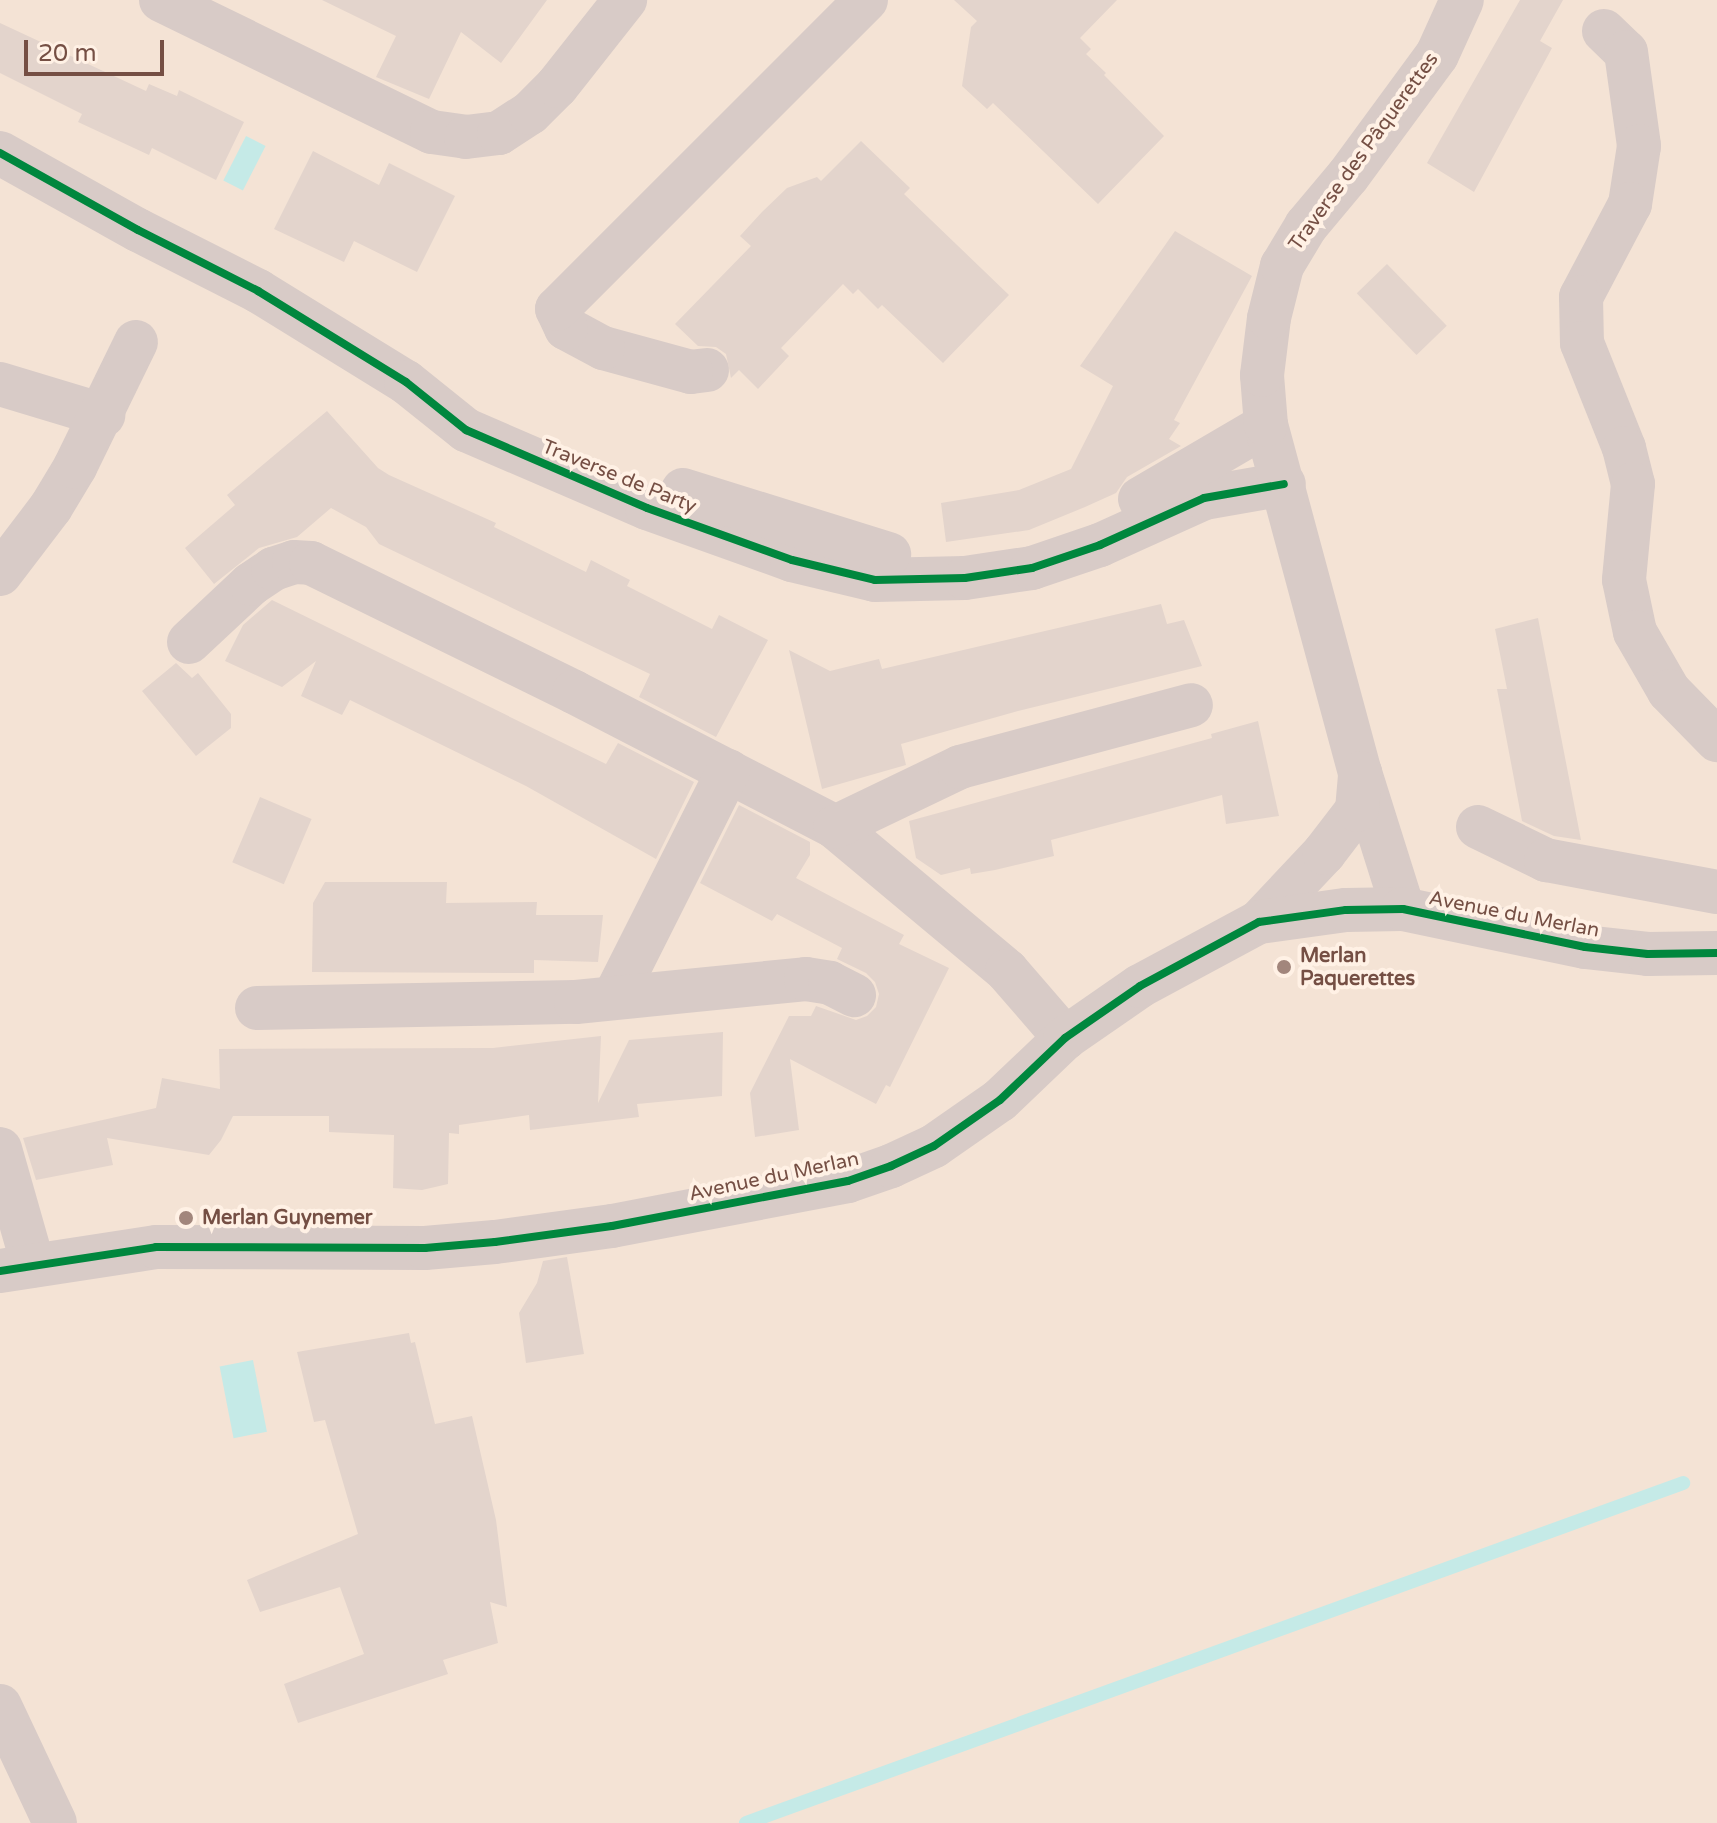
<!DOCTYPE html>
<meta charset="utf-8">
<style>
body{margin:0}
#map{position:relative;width:1717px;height:1823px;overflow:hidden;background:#f6ede5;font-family:"Varela Round",sans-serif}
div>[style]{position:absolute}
.residential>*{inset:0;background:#f4e3d5;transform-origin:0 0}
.water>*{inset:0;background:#c5eae7;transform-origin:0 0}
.stream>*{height:14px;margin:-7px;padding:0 7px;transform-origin:7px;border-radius:7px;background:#c5eae7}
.building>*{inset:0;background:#e3d4cc;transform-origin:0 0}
.minor>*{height:44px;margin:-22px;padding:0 22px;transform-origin:22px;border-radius:22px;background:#d8cbc7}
.cycleway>*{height:8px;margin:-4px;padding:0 4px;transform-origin:4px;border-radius:4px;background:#00873e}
.dots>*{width:22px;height:22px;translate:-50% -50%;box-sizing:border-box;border:4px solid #fff1e5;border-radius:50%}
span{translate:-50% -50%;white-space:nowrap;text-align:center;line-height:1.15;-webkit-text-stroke:8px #fff1e5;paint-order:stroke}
.street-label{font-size:20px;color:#754f44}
.poi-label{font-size:20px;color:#754f44;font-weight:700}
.left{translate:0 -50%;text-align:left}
.scale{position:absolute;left:24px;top:40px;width:140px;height:36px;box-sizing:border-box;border:4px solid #754f44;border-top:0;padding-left:10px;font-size:24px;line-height:28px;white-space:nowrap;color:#754f44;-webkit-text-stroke:6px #fff1e5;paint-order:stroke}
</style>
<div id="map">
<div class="residential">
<div style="left:0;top:0;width:1717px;height:1823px"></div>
</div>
<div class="water">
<div style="left:246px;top:136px;width:22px;height:50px;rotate:27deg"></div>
<div style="left:253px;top:1360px;width:73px;height:34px;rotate:79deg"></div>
</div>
<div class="stream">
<div style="left:746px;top:1823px;width:997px;rotate:-19.94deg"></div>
</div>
<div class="building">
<div style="clip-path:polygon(322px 0,547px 0,501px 63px,461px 32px,429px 99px,376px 77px,396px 36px)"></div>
<div style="clip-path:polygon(954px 0,1117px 0,1080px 38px,1091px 49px,1086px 54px,1106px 73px,1104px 75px,1164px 136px,1098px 204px,993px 103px,987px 109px,962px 86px,971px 27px,977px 21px)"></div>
<div style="clip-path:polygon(1520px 0,1563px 0,1540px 41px,1552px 48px,1474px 192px,1427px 163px)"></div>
<div style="clip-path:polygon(0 23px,146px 91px,149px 84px,177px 96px,179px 90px,244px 122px,216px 180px,152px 148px,149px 155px,78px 122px,82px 114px,0 73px)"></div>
<div style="clip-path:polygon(861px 141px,910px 188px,904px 194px,1009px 295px,943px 363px,882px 305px,878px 309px,858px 289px,853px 294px,843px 284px,781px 348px,789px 356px,758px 389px,739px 370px,731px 378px,726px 354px,716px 347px,698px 346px,675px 324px,751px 246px,740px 236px,762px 212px,787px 188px,817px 177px,821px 181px)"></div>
<div style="clip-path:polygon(313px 151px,379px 185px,389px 163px,455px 196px,417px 272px,354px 241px,344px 262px,274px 229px)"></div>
<div style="clip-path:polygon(1175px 231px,1252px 276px,1174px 420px,1180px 423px,1169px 439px,1181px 446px,1127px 477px,1116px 493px,1085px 507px,1029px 530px,946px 542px,941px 503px,1019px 490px,1071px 469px,1113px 386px,1080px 366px)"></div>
<div style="left:1387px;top:264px;width:86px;height:42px;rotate:46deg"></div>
<div style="clip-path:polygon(327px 411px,378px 468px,389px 475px,496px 523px,494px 527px,586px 572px,591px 560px,630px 580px,627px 586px,712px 629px,719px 615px,768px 640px,716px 737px,639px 697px,650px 674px,379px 544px,366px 527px,331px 508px,297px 537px,259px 548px,214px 584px,185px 548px,235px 505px,227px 495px)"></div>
<div style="clip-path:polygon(272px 600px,606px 764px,618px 743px,694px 782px,656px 859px,526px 786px,350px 700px,342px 715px,301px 696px,316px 661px,282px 687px,225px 661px,243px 625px)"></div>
<div style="clip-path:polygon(1161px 604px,1167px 624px,1184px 620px,1202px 666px,1018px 711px,901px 744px,906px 765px,822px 789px,789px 650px,830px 671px,879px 659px,882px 669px)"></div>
<div style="clip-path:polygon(1538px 618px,1550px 680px,1581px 840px,1554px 836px,1522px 821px,1497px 689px,1507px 689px,1495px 629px)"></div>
<div style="clip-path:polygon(176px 663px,192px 678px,198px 673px,231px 714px,231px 728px,196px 756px,142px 691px)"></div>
<div style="clip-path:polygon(1258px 721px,1279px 816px,1226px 824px,1222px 795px,1051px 840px,1054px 856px,995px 870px,971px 874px,970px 868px,941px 875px,916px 858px,909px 821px,1212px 738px,1211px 734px)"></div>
<div style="left:260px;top:797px;width:56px;height:71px;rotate:23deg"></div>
<div style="clip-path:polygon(739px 805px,810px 842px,810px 855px,796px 878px,904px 935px,899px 944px,949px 968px,890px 1087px,886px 1085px,876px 1104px,790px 1059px,799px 1130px,755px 1137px,750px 1093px,789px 1016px,811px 1016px,816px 1006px,856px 1020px,867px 1016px,876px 1007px,879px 994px,875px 982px,866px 973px,837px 959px,842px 948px,777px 914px,772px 921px,700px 883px)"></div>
<div style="clip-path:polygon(325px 882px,447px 882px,446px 903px,537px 902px,536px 915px,603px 915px,598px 962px,534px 960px,534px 973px,312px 972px,313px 903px)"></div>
<div style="clip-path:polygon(723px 1032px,722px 1096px,637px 1104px,639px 1117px,530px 1130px,529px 1115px,459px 1125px,459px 1134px,449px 1133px,448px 1184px,422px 1190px,393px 1188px,394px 1135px,329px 1132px,329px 1116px,233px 1116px,221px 1140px,209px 1155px,107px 1138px,113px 1165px,36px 1180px,23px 1138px,156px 1108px,162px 1078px,220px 1089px,219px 1049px,493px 1048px,601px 1036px,598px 1103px,629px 1040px)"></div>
<div style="clip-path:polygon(567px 1257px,584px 1354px,526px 1363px,519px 1313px,537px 1283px,543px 1261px)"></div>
<div style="clip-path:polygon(409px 1333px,411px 1343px,415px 1342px,435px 1424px,472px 1416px,496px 1520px,507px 1607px,490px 1602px,498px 1643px,443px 1660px,448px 1674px,298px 1723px,284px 1684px,364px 1654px,340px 1587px,260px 1612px,247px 1580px,358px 1534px,325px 1420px,314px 1422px,297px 1352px)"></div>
</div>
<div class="minor">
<div style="left:161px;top:0;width:301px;rotate:26deg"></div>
<div style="left:432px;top:132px;width:34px;rotate:8deg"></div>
<div style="left:466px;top:137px;width:33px;rotate:-7deg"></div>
<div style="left:499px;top:133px;width:37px;rotate:-33deg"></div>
<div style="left:530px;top:113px;width:38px;rotate:-45deg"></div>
<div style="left:557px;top:86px;width:110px;rotate:-51.7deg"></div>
<div style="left:1604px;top:31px;width:30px;rotate:44deg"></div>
<div style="left:1626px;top:52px;width:95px;rotate:82.1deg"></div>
<div style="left:1639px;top:146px;width:59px;rotate:98.8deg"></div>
<div style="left:1630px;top:204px;width:105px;rotate:117.8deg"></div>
<div style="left:1581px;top:297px;width:46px;rotate:88.8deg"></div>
<div style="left:1582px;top:343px;width:113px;rotate:68.2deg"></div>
<div style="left:1624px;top:448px;width:37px;rotate:76deg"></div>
<div style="left:1633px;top:484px;width:96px;rotate:95.4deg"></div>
<div style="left:1624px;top:580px;width:53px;rotate:78.1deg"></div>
<div style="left:1635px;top:632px;width:68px;rotate:60deg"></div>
<div style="left:1669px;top:691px;width:69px;rotate:45.6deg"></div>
<div style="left:0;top:153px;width:158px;rotate:29.2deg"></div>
<div style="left:138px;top:230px;width:135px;rotate:26.9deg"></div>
<div style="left:258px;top:291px;width:174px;rotate:31.6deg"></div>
<div style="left:406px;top:382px;width:77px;rotate:38.7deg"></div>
<div style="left:466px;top:430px;width:197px;rotate:23.3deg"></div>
<div style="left:647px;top:508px;width:154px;rotate:19.7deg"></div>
<div style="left:792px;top:560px;width:85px;rotate:13.5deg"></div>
<div style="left:875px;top:580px;width:90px;rotate:-1.3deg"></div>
<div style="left:965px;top:578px;width:68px;rotate:-8.5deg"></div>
<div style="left:1032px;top:568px;width:72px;rotate:-18.7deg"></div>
<div style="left:1100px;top:545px;width:114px;rotate:-24.3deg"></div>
<div style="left:1204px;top:498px;width:81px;rotate:-9.9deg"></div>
<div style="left:707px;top:370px;width:16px;rotate:173deg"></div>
<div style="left:691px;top:372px;width:91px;rotate:-164.7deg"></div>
<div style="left:603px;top:348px;width:42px;rotate:-151.6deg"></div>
<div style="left:566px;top:328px;width:21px;rotate:-115deg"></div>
<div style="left:557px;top:309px;width:437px;rotate:-45deg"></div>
<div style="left:0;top:384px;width:108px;rotate:16.8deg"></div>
<div style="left:683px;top:490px;width:216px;rotate:17.3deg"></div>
<div style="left:1140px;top:499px;width:146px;rotate:-30.4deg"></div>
<div style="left:0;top:574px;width:84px;rotate:-52.7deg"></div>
<div style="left:51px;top:507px;width:47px;rotate:-59deg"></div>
<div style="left:75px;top:467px;width:139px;rotate:-64deg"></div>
<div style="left:189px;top:642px;width:85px;rotate:-43.1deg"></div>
<div style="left:251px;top:584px;width:27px;rotate:-34deg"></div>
<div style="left:273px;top:569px;width:22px;rotate:-18deg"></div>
<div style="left:294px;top:562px;width:17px;rotate:3deg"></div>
<div style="left:311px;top:563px;width:293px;rotate:26.1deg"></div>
<div style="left:574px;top:692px;width:294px;rotate:27.3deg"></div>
<div style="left:835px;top:827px;width:224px;rotate:39.9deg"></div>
<div style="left:1007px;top:971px;width:89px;rotate:49.1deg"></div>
<div style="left:835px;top:827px;width:139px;rotate:-25.6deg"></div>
<div style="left:960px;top:767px;width:239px;rotate:-15deg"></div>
<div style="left:1478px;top:827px;width:76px;rotate:25.9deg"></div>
<div style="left:1546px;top:860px;width:174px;rotate:10.6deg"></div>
<div style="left:1403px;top:909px;width:143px;rotate:-107.5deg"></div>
<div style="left:1360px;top:773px;width:360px;rotate:-105.1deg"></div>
<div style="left:1266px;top:425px;width:50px;rotate:-94.6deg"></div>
<div style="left:1262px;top:375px;width:57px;rotate:-83deg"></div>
<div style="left:1269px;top:318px;width:54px;rotate:-76deg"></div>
<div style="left:1282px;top:266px;width:47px;rotate:-59deg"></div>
<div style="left:1306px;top:226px;width:65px;rotate:-50deg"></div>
<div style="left:1348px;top:176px;width:150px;rotate:-53.7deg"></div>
<div style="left:1437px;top:55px;width:60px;rotate:-65.6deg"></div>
<div style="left:1259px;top:922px;width:95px;rotate:-46.7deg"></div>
<div style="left:1324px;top:853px;width:54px;rotate:-52.5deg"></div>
<div style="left:1357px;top:810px;width:37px;rotate:-85deg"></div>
<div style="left:615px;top:996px;width:252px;rotate:-63.3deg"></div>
<div style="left:257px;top:1008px;width:319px;rotate:-1.1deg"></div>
<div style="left:576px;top:1002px;width:231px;rotate:-5.7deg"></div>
<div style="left:806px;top:979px;width:24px;rotate:9deg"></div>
<div style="left:830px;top:983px;width:27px;rotate:27deg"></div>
<div style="left:0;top:1149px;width:121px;rotate:74.1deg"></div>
<div style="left:0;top:1271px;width:158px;rotate:-8.7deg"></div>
<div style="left:156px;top:1247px;width:269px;rotate:0.2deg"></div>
<div style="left:425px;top:1248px;width:70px;rotate:-4.9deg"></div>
<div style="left:495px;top:1242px;width:118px;rotate:-7.8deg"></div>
<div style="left:612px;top:1226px;width:240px;rotate:-10.8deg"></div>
<div style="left:848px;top:1181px;width:46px;rotate:-19.2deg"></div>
<div style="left:891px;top:1166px;width:47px;rotate:-24.9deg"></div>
<div style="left:934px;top:1146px;width:80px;rotate:-34.9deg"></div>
<div style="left:1000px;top:1100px;width:90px;rotate:-43.6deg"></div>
<div style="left:1065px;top:1038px;width:91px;rotate:-34.7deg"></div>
<div style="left:1140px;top:986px;width:135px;rotate:-28.3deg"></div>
<div style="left:1259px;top:922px;width:88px;rotate:-7.9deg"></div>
<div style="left:1346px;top:910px;width:57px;rotate:-1deg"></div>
<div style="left:1403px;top:909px;width:186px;rotate:11.8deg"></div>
<div style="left:1585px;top:947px;width:63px;rotate:6.3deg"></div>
<div style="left:1648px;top:954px;width:69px;rotate:-0.8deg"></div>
<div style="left:0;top:1706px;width:129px;rotate:64.8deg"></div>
</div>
<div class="cycleway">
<div style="left:0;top:153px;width:158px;rotate:29.2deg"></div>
<div style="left:138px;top:230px;width:135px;rotate:26.9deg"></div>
<div style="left:258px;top:291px;width:174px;rotate:31.6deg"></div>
<div style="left:406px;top:382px;width:77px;rotate:38.7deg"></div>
<div style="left:466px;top:430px;width:197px;rotate:23.3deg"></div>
<div style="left:647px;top:508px;width:154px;rotate:19.7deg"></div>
<div style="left:792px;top:560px;width:85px;rotate:13.5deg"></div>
<div style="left:875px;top:580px;width:90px;rotate:-1.3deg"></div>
<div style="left:965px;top:578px;width:68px;rotate:-8.5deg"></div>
<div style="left:1032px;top:568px;width:72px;rotate:-18.7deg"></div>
<div style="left:1100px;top:545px;width:114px;rotate:-24.3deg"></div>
<div style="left:1204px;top:498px;width:81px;rotate:-9.9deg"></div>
<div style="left:0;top:1271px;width:158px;rotate:-8.7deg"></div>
<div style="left:156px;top:1247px;width:269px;rotate:0.2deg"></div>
<div style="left:425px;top:1248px;width:70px;rotate:-4.9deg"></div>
<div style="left:495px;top:1242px;width:118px;rotate:-7.8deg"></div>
<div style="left:612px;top:1226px;width:240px;rotate:-10.8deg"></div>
<div style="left:848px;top:1181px;width:46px;rotate:-19.2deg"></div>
<div style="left:891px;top:1166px;width:47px;rotate:-24.9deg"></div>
<div style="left:934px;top:1146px;width:80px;rotate:-34.9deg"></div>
<div style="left:1000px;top:1100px;width:90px;rotate:-43.6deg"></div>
<div style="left:1065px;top:1038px;width:91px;rotate:-34.7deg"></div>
<div style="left:1140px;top:986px;width:135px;rotate:-28.3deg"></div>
<div style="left:1259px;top:922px;width:88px;rotate:-7.9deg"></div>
<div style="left:1346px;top:910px;width:57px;rotate:-1deg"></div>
<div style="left:1403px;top:909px;width:186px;rotate:11.8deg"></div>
<div style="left:1585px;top:947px;width:63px;rotate:6.3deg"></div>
<div style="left:1648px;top:954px;width:69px;rotate:-0.8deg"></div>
</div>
<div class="dots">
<div style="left:1284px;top:967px;background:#a2867c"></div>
<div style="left:186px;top:1218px;background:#a2867c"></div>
</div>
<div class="street-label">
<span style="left:1364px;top:152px;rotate:-54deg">Traverse des Pâquerettes</span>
<span style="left:619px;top:477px;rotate:22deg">Traverse de Party</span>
<span style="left:1514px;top:915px;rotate:11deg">Avenue du Merlan</span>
<span style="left:774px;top:1177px;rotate:-12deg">Avenue du Merlan</span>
</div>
<div class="poi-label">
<span class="left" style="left:1300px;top:968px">Merlan<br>Paquerettes</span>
<span class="left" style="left:202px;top:1218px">Merlan Guynemer</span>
</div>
<div class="scale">20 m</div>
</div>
